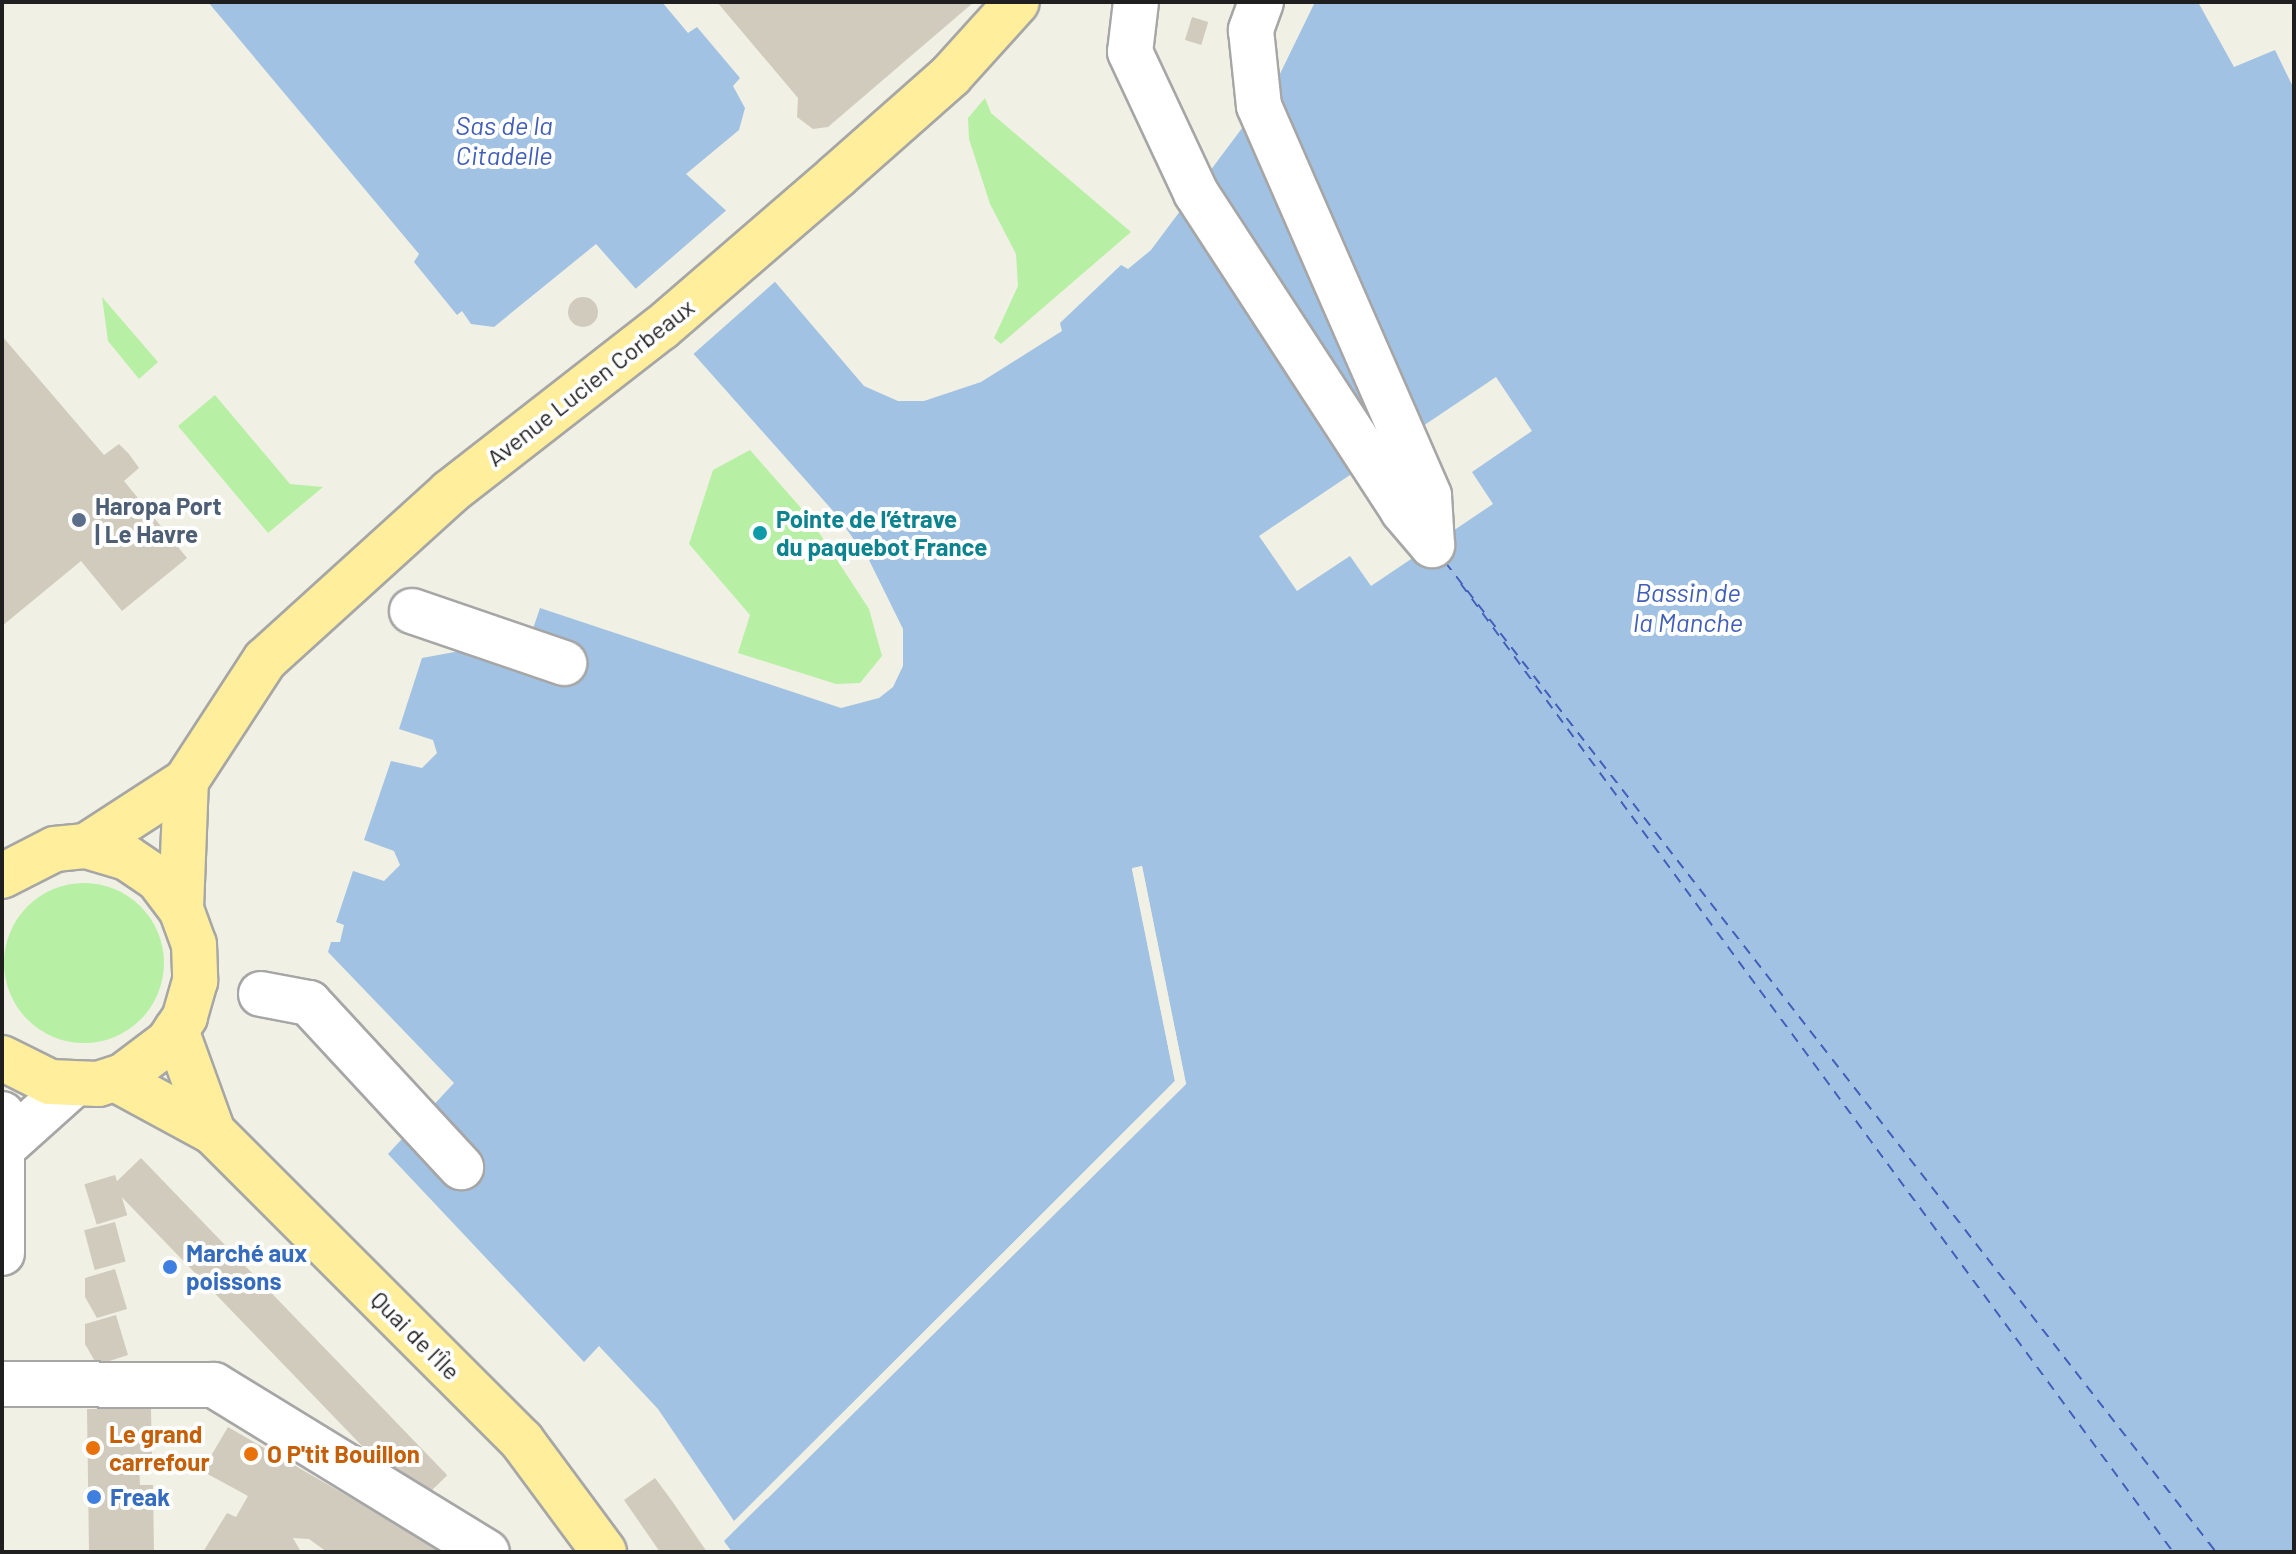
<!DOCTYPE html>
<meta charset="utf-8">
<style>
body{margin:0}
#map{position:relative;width:2296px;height:1554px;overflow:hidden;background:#f1f0e4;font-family:Barlow,sans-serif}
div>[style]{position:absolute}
.grass>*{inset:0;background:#b7f0a5}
.round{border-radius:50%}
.water>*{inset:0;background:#a1c2e3}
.pier>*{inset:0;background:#f1f0e4}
.ferry>*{height:2px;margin-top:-1px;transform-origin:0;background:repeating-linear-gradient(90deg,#415eb9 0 10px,transparent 0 18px)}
.building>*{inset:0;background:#d1cbbd;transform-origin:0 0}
.roads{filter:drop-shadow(2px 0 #a6a6a6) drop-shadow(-2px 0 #a6a6a6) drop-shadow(0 2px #a6a6a6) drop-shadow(0 -2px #a6a6a6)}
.minor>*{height:44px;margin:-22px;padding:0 22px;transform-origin:22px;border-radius:22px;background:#fff}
.major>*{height:44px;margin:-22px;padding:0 22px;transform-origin:22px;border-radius:22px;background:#ffee9b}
.dots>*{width:22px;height:22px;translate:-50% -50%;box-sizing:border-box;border:4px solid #fff;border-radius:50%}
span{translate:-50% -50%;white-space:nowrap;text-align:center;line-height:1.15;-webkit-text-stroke:8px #fff;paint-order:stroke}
.street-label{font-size:24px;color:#1f1f1f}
.service-label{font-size:24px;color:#4e5e75;font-weight:700}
.left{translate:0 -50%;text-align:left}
.culture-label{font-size:24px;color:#0d838f;font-weight:700}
.shop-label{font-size:24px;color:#366cbe;font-weight:700}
.food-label{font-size:24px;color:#c56008;font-weight:700}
.water-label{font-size:26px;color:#415eb9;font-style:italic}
.frame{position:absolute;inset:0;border:4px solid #1f1f1f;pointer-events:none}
</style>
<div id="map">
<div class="grass">
<div style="clip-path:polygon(985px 98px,991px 113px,1131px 232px,1001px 344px,994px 338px,1018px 286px,1016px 254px,990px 204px,969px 139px,968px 118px)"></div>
<div style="clip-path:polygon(102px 297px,158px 362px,139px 379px,108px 341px)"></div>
<div style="clip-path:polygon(215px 395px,290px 484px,323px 487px,268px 533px,178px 426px)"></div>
<div style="clip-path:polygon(750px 450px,809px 517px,869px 609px,882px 656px,860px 683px,836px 684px,738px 653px,750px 615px,689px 544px,713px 470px)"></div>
<div class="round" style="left:4px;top:883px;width:160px;height:160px"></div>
</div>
<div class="water">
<div style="clip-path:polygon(208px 2px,662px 2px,688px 33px,697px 27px,740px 78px,733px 86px,745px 108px,739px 130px,686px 174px,732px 216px,725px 223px,864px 386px,898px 401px,924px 401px,981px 382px,1062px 331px,1060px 323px,1121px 265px,1128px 269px,1151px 250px,1275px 84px,1315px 2px,2198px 2px,2234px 67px,2275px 50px,2294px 89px,2294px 1552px,732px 1552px,724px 1541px,1186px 1084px,1142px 866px,1132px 869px,1175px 1081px,734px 1521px,658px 1409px,599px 1346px,584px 1362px,388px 1154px,454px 1083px,328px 952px,331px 942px,340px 942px,344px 925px,336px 922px,353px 871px,384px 881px,400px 865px,394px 851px,364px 840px,391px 761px,422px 768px,437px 753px,433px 740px,399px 729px,422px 658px,460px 651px,519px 670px,540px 608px,841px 708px,879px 698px,893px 687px,903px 666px,903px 629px,869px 560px,834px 512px,596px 244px,494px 327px,471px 324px,462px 311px,457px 315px,414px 262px,419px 254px)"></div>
</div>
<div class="pier">
<div style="clip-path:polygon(729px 208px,736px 216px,730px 223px,778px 279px,690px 357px,633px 291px)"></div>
<div style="clip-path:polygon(1496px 377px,1532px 431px,1472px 472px,1493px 504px,1371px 586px,1350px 556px,1297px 591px,1259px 536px)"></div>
<div style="clip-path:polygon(evenodd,1142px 866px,1186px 1084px,767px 1499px,762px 1494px,1175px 1081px,1132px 868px,1142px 866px,1139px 871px,1182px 1082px,940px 1322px,1179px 1083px,1139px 871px)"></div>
</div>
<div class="ferry">
<div style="left:1445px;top:562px;width:1255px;rotate:52.09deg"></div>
<div style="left:1461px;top:584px;width:1202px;rotate:53.66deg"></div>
</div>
<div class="building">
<div style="clip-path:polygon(717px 2px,840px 4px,974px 2px,828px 127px,813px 129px,797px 117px,798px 98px)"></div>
<div style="left:1192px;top:17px;width:17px;height:24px;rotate:17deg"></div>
<div class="round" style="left:568px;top:297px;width:30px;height:30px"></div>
<div style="clip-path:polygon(2px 336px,104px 455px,119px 444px,129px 454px,139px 468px,124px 481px,187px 558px,122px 611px,81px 561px,2px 626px)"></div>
<div style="left:141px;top:1158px;width:441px;height:41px;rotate:46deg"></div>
<div style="left:115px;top:1175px;width:42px;height:32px;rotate:73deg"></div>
<div style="left:115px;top:1222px;width:41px;height:32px;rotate:75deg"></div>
<div style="clip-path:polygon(115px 1269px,127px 1309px,97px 1318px,85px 1297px,85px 1278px)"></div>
<div style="clip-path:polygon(116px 1315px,128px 1355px,97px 1365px,85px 1344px,85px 1324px)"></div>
<div style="clip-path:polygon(151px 1408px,152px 1461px,139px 1461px,140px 1485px,153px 1485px,154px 1552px,89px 1552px,87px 1409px)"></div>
<div style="clip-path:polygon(228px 1427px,445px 1552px,327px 1552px,309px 1539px,293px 1538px,301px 1552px,203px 1552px,227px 1513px,236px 1517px,248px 1496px,202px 1471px)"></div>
<div style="clip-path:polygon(655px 1478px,672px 1501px,707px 1552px,660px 1552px,624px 1500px)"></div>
</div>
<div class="roads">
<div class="minor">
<div style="left:1136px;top:2px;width:50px;rotate:96.8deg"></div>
<div style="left:1130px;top:52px;width:156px;rotate:64.9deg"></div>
<div style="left:1196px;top:193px;width:379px;rotate:56.9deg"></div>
<div style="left:1403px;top:511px;width:45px;rotate:49.5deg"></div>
<div style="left:1261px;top:2px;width:30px;rotate:110deg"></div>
<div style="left:1251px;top:30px;width:76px;rotate:84deg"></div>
<div style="left:1259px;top:106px;width:425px;rotate:66.4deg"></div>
<div style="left:1429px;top:496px;width:49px;rotate:86.5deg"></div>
<div style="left:412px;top:611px;width:161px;rotate:18.9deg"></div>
<div style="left:261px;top:994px;width:49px;rotate:10.6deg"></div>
<div style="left:309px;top:1003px;width:224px;rotate:47.2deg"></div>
<div style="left:2px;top:1114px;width:139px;rotate:90deg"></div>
<div style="left:7px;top:1144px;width:89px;rotate:-41.8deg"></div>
<div style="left:2px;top:1384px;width:212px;rotate:0.3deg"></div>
<div style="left:214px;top:1385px;width:320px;rotate:31.5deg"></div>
</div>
<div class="major">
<div style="left:86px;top:846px;width:119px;rotate:-33deg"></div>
<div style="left:186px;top:781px;width:145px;rotate:-56.9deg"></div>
<div style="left:265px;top:660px;width:250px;rotate:-42.2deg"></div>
<div style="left:450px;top:492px;width:267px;rotate:-37.9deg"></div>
<div style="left:661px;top:328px;width:233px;rotate:-40.8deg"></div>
<div style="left:837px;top:176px;width:152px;rotate:-41.5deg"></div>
<div style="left:951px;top:75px;width:98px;rotate:-47.9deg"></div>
<div style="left:2px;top:876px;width:59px;rotate:-27deg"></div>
<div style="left:55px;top:849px;width:31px;rotate:-6deg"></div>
<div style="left:86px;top:846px;width:43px;rotate:16.3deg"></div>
<div style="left:127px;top:858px;width:37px;rotate:34deg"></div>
<div style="left:158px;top:879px;width:38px;rotate:53deg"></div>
<div style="left:181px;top:909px;width:37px;rotate:70deg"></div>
<div style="left:194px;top:944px;width:37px;rotate:88deg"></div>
<div style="left:195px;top:981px;width:37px;rotate:106deg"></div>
<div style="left:185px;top:1017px;width:30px;rotate:124deg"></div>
<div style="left:168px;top:1042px;width:56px;rotate:142.9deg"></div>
<div style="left:123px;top:1076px;width:26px;rotate:162deg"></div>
<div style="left:98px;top:1084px;width:48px;rotate:-177.6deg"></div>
<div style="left:50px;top:1082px;width:54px;rotate:-153.4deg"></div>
<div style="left:181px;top:909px;width:128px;rotate:-87.8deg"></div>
<div style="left:176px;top:1030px;width:109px;rotate:70.1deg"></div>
<div style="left:115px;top:1079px;width:111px;rotate:28.4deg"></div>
<div style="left:213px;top:1132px;width:437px;rotate:45deg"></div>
<div style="left:522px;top:1441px;width:138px;rotate:53.5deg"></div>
</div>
</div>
<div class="dots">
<div style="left:79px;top:520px;background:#5c6f8a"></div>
<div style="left:760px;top:533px;background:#0f9aa8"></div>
<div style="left:170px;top:1267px;background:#3f7fe0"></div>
<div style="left:93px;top:1448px;background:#e8710a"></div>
<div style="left:251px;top:1454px;background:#e8710a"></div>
<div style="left:94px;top:1497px;background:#3f7fe0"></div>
</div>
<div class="street-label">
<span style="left:590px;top:382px;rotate:-38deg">Avenue Lucien Corbeaux</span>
<span style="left:416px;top:1335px;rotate:45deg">Quai de l'Île</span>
</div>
<div class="service-label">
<span class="left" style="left:95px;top:520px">Haropa Port<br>| Le Havre</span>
</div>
<div class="culture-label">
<span class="left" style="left:776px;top:533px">Pointe de l’étrave<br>du paquebot France</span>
</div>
<div class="shop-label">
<span class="left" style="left:186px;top:1267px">Marché aux<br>poissons</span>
<span class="left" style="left:110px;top:1497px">Freak</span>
</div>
<div class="food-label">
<span class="left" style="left:109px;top:1448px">Le grand<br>carrefour</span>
<span class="left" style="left:267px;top:1454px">O P'tit Bouillon</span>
</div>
<div class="water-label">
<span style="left:504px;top:140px">Sas de la<br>Citadelle</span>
<span style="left:1688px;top:607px">Bassin de<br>la Manche</span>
</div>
<div class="frame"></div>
</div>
